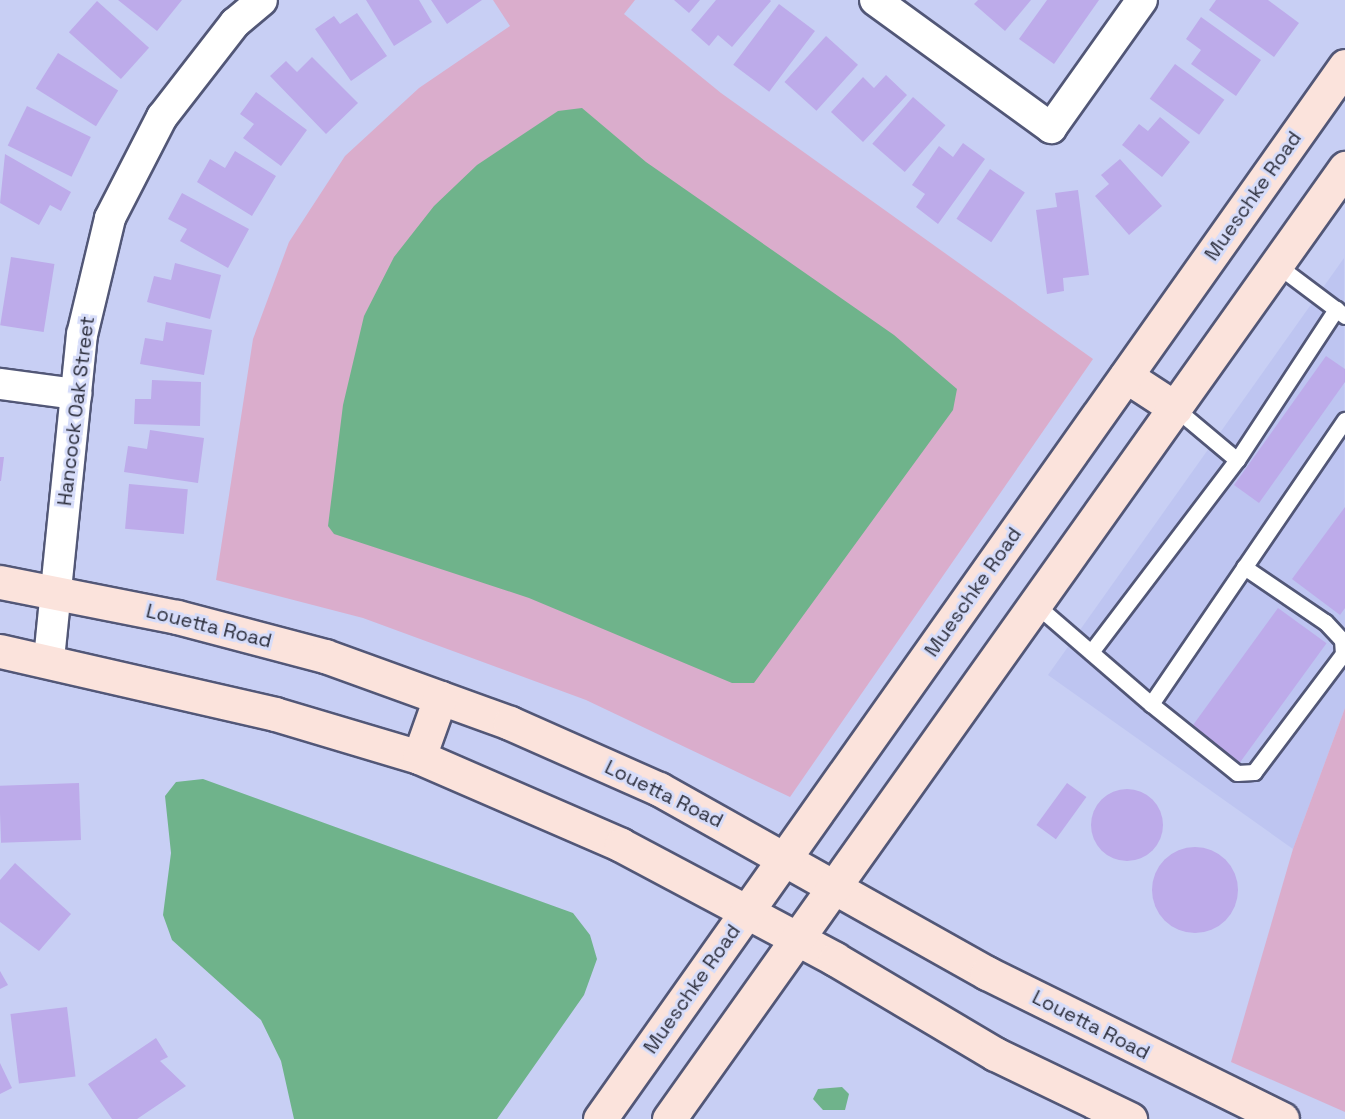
<!DOCTYPE html>
<style>
body{margin:0}
#map{position:relative;width:1345px;height:1119px;overflow:hidden;background:#c8cff4;font-family:"Space Grotesk",sans-serif}
div>[style]{position:absolute}
.built>*{inset:0;background:#bec5f1}
.green>*{inset:0;background:#daadcc}
.water>*{inset:0;background:#6fb38b}
.building>*{inset:0;background:#bdabea;transform-origin:0 0}
.round{border-radius:50%}
.roads{filter:drop-shadow(2px 0 #525777) drop-shadow(-2px 0 #525777) drop-shadow(0 2px #525777) drop-shadow(0 -2px #525777)}
.service>*{height:15px;margin:-7.5px;padding:0 7.5px;transform-origin:7.5px;border-radius:7.5px;background:#fff}
.minor>*{height:30px;margin:-15px;padding:0 15px;transform-origin:15px;border-radius:15px;background:#fff}
.secondary>*{height:33px;margin:-16.5px;padding:0 16.5px;transform-origin:16.5px;border-radius:16.5px;background:#fbe3dc}
span{translate:-50% -50%;white-space:nowrap;text-align:center;line-height:1.15;-webkit-text-stroke:6px #d7ddfa;paint-order:stroke}
.street-label{font-size:20px;color:#2c2e3c}
</style>
<div id="map">
<div class="built">
<div style="clip-path:polygon(1344px 258px,1345px 708px,1293px 849px,1048px 675px)"></div>
</div>
<div class="green">
<div style="clip-path:polygon(493px 0,635px 0,624px 14px,721px 93px,1093px 359px,790px 797px,586px 700px,363px 618px,216px 580px,253px 339px,289px 242px,345px 156px,419px 88px,510px 26px)"></div>
<div style="clip-path:polygon(1345px 708px,1345px 1112px,1231px 1062px,1293px 849px)"></div>
</div>
<div class="water">
<div style="clip-path:polygon(582px 108px,646px 162px,894px 335px,957px 389px,953px 410px,754px 683px,732px 683px,529px 598px,334px 534px,328px 526px,343px 405px,364px 316px,394px 257px,434px 206px,477px 165px,558px 111px)"></div>
<div style="clip-path:polygon(203px 779px,573px 913px,590px 935px,597px 959px,584px 995px,497px 1119px,294px 1119px,281px 1061px,261px 1020px,172px 940px,163px 915px,171px 853px,165px 796px,176px 782px)"></div>
<div style="clip-path:polygon(842px 1087px,849px 1094px,845px 1110px,823px 1110px,813px 1099px,818px 1089px)"></div>
</div>
<div class="building">
<div style="clip-path:polygon(118px 0,182px 0,157px 31px)"></div>
<div style="clip-path:polygon(366px 0,419px 0,432px 22px,394px 46px)"></div>
<div style="clip-path:polygon(431px 0,482px 0,447px 24px)"></div>
<div style="clip-path:polygon(674px 0,700px 0,689px 13px)"></div>
<div style="clip-path:polygon(716px 0,770px 0,771px 1px,732px 47px,718px 35px,709px 46px,691px 30px)"></div>
<div style="clip-path:polygon(978px 0,1031px 0,1005px 31px,974px 4px)"></div>
<div style="clip-path:polygon(1047px 0,1099px 0,1054px 64px,1019px 39px)"></div>
<div style="clip-path:polygon(1216px 0,1268px 0,1299px 23px,1274px 57px,1209px 10px)"></div>
<div style="left:97px;top:1px;width:70px;height:42px;rotate:42deg"></div>
<div style="left:779px;top:4px;width:45px;height:76px;rotate:37deg"></div>
<div style="clip-path:polygon(357px 13px,387px 56px,351px 81px,315px 29px,334px 16px,340px 24px)"></div>
<div style="clip-path:polygon(1201px 17px,1261px 60px,1236px 96px,1191px 64px,1201px 50px,1186px 39px)"></div>
<div style="left:826px;top:36px;width:43px;height:62px;rotate:42deg"></div>
<div style="left:58px;top:53px;width:71px;height:42px;rotate:32deg"></div>
<div style="clip-path:polygon(312px 57px,358px 103px,326px 134px,270px 76px,286px 61px,297px 72px)"></div>
<div style="left:1175px;top:64px;width:61px;height:43px;rotate:36deg"></div>
<div style="clip-path:polygon(886px 75px,907px 95px,863px 142px,831px 112px,863px 77px,874px 88px)"></div>
<div style="clip-path:polygon(256px 92px,307px 130px,281px 166px,243px 138px,254px 124px,240px 114px)"></div>
<div style="left:913px;top:97px;width:43px;height:62px;rotate:41deg"></div>
<div style="left:27px;top:106px;width:71px;height:44px;rotate:26deg"></div>
<div style="clip-path:polygon(1160px 117px,1190px 142px,1162px 177px,1122px 145px,1139px 124px,1148px 131px)"></div>
<div style="clip-path:polygon(963px 143px,985px 159px,938px 224px,916px 207px,925px 194px,912px 185px,939px 146px,953px 157px)"></div>
<div style="clip-path:polygon(235px 151px,276px 176px,252px 216px,197px 182px,210px 159px,225px 168px)"></div>
<div style="clip-path:polygon(5px 154px,71px 192px,61px 211px,50px 205px,39px 225px,0 203px)"></div>
<div style="clip-path:polygon(1120px 159px,1162px 206px,1129px 235px,1095px 196px,1109px 184px,1101px 175px)"></div>
<div style="left:990px;top:169px;width:42px;height:60px;rotate:34deg"></div>
<div style="clip-path:polygon(1078px 190px,1089px 275px,1063px 278px,1064px 291px,1047px 294px,1036px 210px,1057px 207px,1055px 193px)"></div>
<div style="clip-path:polygon(182px 193px,249px 229px,228px 268px,180px 241px,187px 229px,168px 219px)"></div>
<div style="left:11px;top:257px;width:44px;height:69px;rotate:9deg"></div>
<div style="clip-path:polygon(175px 263px,221px 275px,210px 319px,147px 302px,154px 276px,171px 280px)"></div>
<div style="clip-path:polygon(166px 322px,212px 330px,204px 375px,140px 364px,145px 338px,163px 341px)"></div>
<div style="clip-path:polygon(1326px 356px,1345px 369px,1345px 382px,1259px 503px,1234px 485px)"></div>
<div style="clip-path:polygon(152px 380px,201px 382px,200px 426px,134px 424px,135px 399px,151px 399px)"></div>
<div style="clip-path:polygon(150px 430px,204px 438px,198px 483px,124px 472px,128px 446px,147px 449px)"></div>
<div style="clip-path:polygon(0 457px,4px 457px,1px 481px,0 481px)"></div>
<div style="left:129px;top:484px;width:59px;height:45px;rotate:5deg"></div>
<div style="clip-path:polygon(1345px 507px,1345px 608px,1340px 615px,1292px 579px)"></div>
<div style="left:1278px;top:608px;width:60px;height:147px;rotate:36deg"></div>
<div style="left:79px;top:783px;width:57px;height:80px;rotate:88deg"></div>
<div style="left:1067px;top:783px;width:24px;height:52px;rotate:36deg"></div>
<div class="round" style="left:1091px;top:789px;width:72px;height:72px"></div>
<div class="round" style="left:1152px;top:847px;width:86px;height:86px"></div>
<div style="clip-path:polygon(15px 863px,71px 914px,39px 951px,0 922px,0 880px)"></div>
<div style="clip-path:polygon(0 971px,8px 985px,0 989px)"></div>
<div style="left:67px;top:1007px;width:70px;height:57px;rotate:83deg"></div>
<div style="clip-path:polygon(156px 1038px,168px 1057px,160px 1061px,186px 1086px,137px 1119px,112px 1119px,88px 1084px)"></div>
<div style="clip-path:polygon(0 1063px,12px 1088px,0 1094px)"></div>
</div>
<div class="roads">
<div class="service">
<div style="left:1277px;top:265px;width:85px;rotate:36.9deg"></div>
<div style="left:1237px;top:460px;width:181px;rotate:-56.7deg"></div>
<div style="left:1035px;top:604px;width:153px;rotate:40.8deg"></div>
<div style="left:1151px;top:704px;width:344px;rotate:-55.7deg"></div>
<div style="left:1091px;top:652px;width:241px;rotate:-52.8deg"></div>
<div style="left:1237px;top:460px;width:81px;rotate:-140deg"></div>
<div style="left:1151px;top:704px;width:110px;rotate:38.7deg"></div>
<div style="left:1237px;top:773px;width:17px;rotate:-3deg"></div>
<div style="left:1254px;top:772px;width:148px;rotate:-53deg"></div>
<div style="left:1343px;top:654px;width:14px;rotate:-94deg"></div>
<div style="left:1342px;top:640px;width:25px;rotate:-133deg"></div>
<div style="left:1325px;top:622px;width:98px;rotate:-145.8deg"></div>
</div>
<div class="minor">
<div style="left:875px;top:0;width:218px;rotate:36deg"></div>
<div style="left:1051px;top:128px;width:157px;rotate:-54.6deg"></div>
<div style="left:0;top:384px;width:77px;rotate:7.5deg"></div>
<div style="left:49px;top:659px;width:326px;rotate:-84.2deg"></div>
<div style="left:82px;top:335px;width:120px;rotate:-76.5deg"></div>
<div style="left:110px;top:218px;width:114px;rotate:-62.8deg"></div>
<div style="left:162px;top:117px;width:119px;rotate:-52.2deg"></div>
<div style="left:235px;top:23px;width:35px;rotate:-40deg"></div>
</div>
<div class="secondary">
<div style="left:1126px;top:376px;width:59px;rotate:33.1deg"></div>
<div style="left:0;top:582px;width:180px;rotate:11.2deg"></div>
<div style="left:177px;top:617px;width:153px;rotate:14.8deg"></div>
<div style="left:325px;top:656px;width:197px;rotate:19.9deg"></div>
<div style="left:510px;top:723px;width:163px;rotate:23.9deg"></div>
<div style="left:659px;top:789px;width:376px;rotate:29.3deg"></div>
<div style="left:987px;top:973px;width:329px;rotate:26.3deg"></div>
<div style="left:0;top:651px;width:282px;rotate:12.9deg"></div>
<div style="left:275px;top:714px;width:150px;rotate:16.6deg"></div>
<div style="left:419px;top:757px;width:220px;rotate:23.5deg"></div>
<div style="left:621px;top:845px;width:242px;rotate:28deg"></div>
<div style="left:835px;top:959px;width:186px;rotate:30.7deg"></div>
<div style="left:995px;top:1054px;width:150px;rotate:25.7deg"></div>
<div style="left:419px;top:757px;width:63px;rotate:-70.4deg"></div>
<div style="left:600px;top:1119px;width:1290px;rotate:-54.72deg"></div>
<div style="left:669px;top:1119px;width:1167px;rotate:-54.59deg"></div>
</div>
</div>
<div class="street-label">
<span style="left:1253px;top:196px;rotate:-55deg">Mueschke Road</span>
<span style="left:76px;top:411px;rotate:-83deg">Hancock Oak Street</span>
<span style="left:973px;top:592px;rotate:-55deg">Mueschke Road</span>
<span style="left:209px;top:626px;rotate:14deg">Louetta Road</span>
<span style="left:664px;top:794px;rotate:26deg">Louetta Road</span>
<span style="left:692px;top:989px;rotate:-55deg">Mueschke Road</span>
<span style="left:1091px;top:1025px;rotate:27deg">Louetta Road</span>
</div>
</div>
